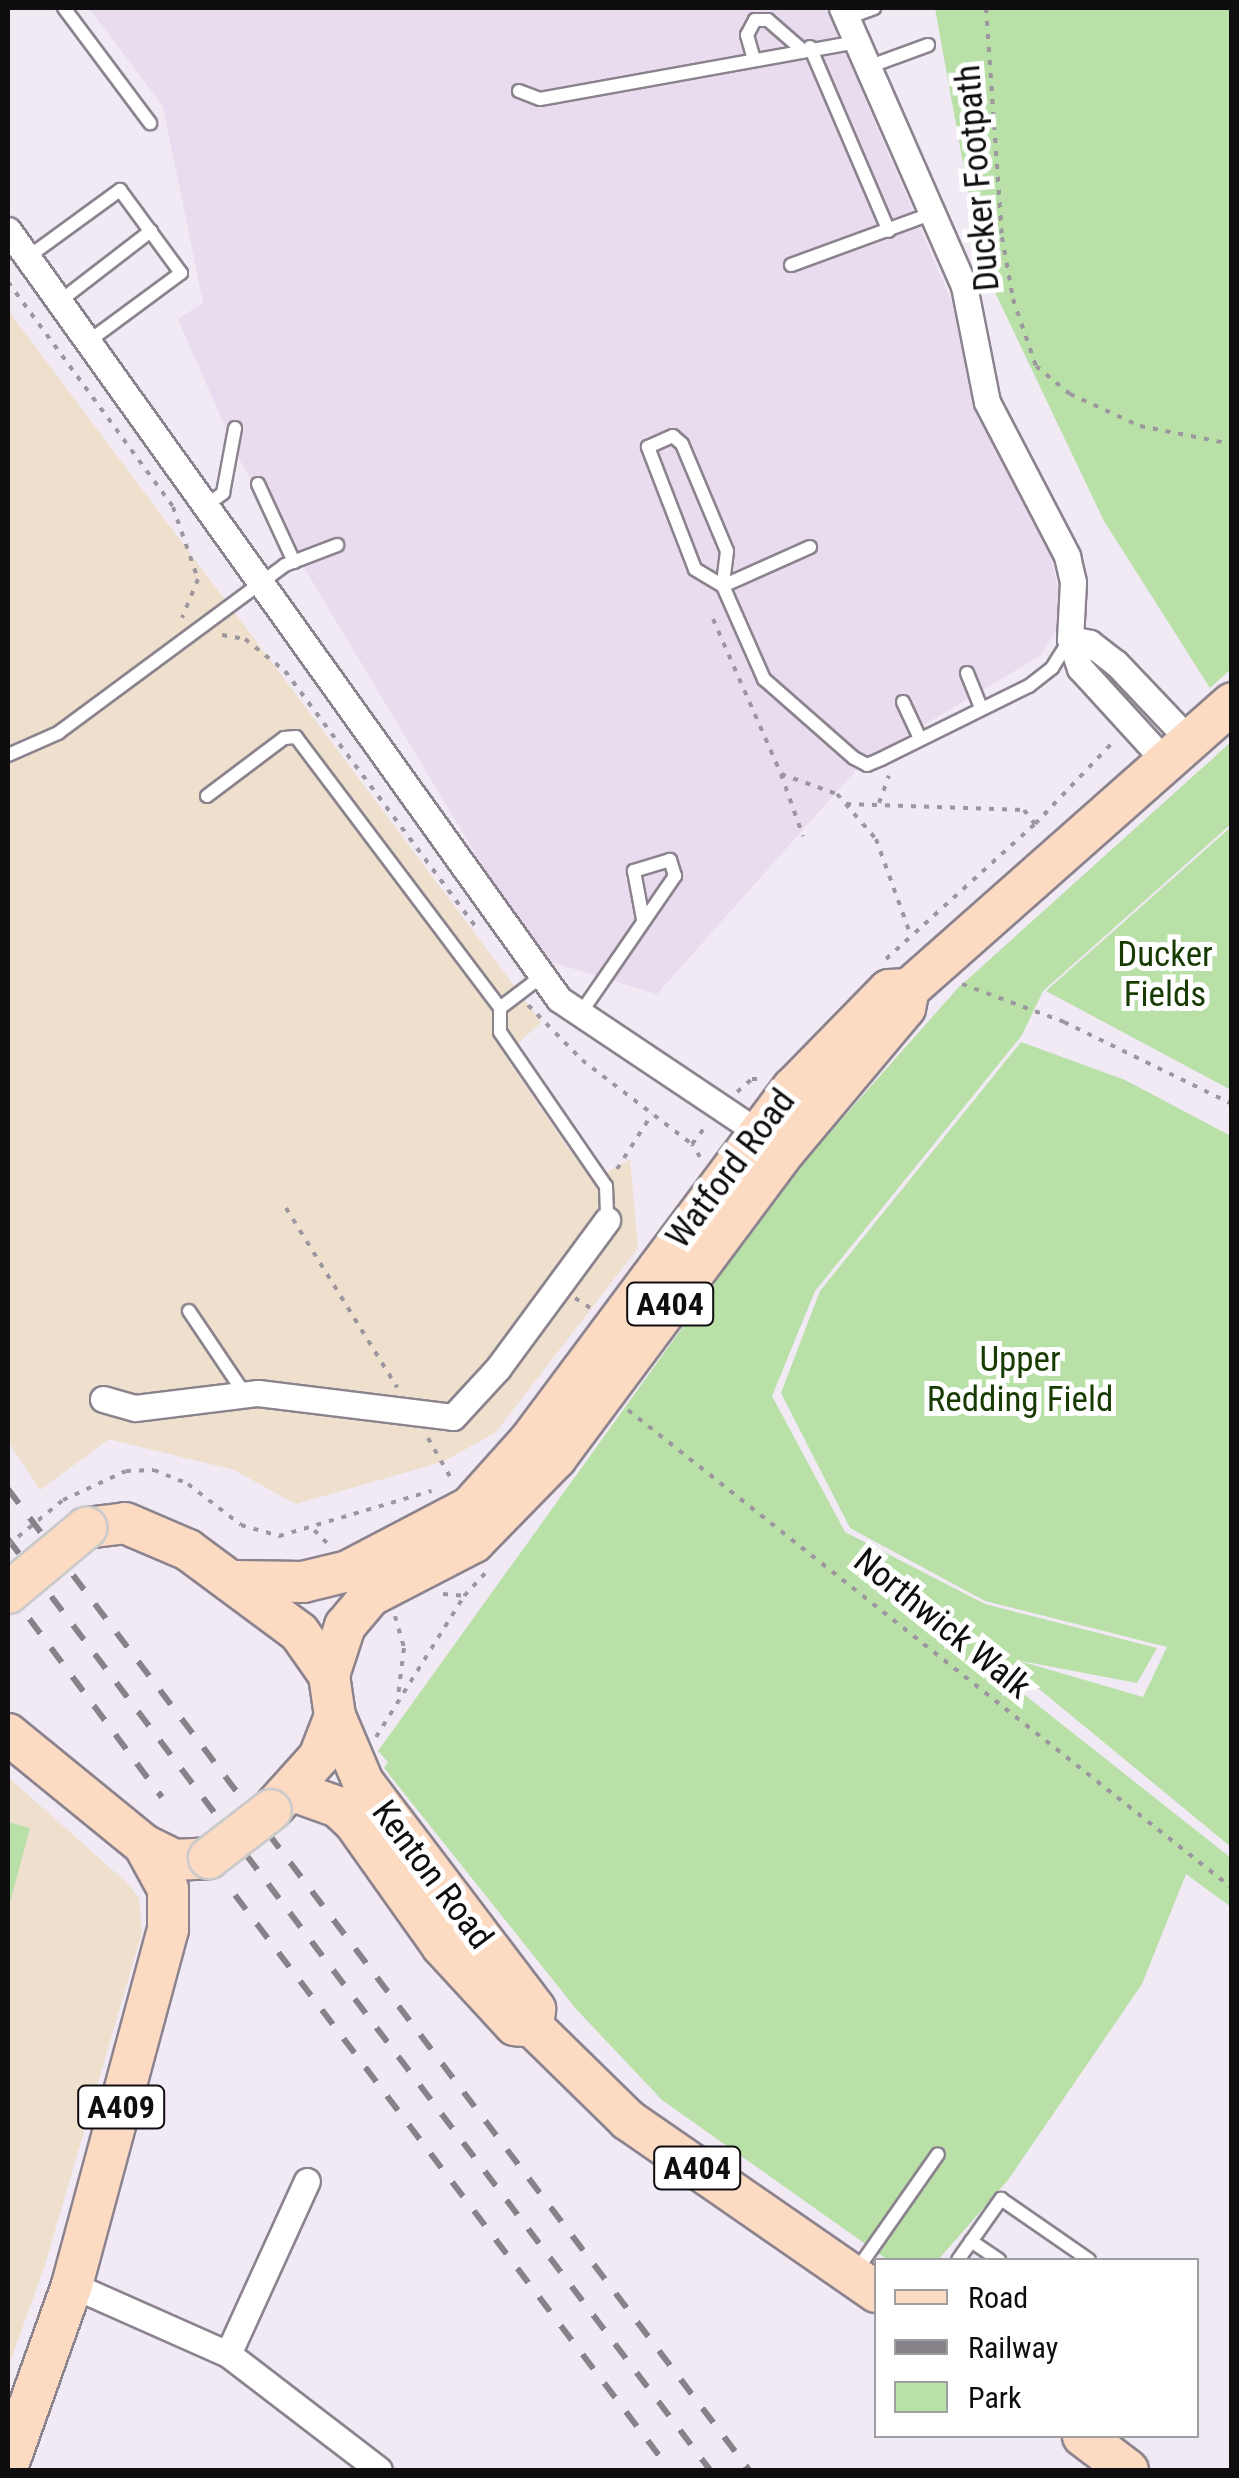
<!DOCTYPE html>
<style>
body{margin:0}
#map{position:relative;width:1239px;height:2478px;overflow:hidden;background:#f1e9f4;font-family:"Roboto Condensed",sans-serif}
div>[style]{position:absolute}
.built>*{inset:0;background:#e9dcee}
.education>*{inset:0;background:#eee0cd}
.green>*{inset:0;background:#b8e0a7}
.path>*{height:4px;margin-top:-2px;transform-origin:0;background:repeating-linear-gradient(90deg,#9c969e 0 5px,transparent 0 13px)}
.roads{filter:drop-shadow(2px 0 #8b838e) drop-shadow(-2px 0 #8b838e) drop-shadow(0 2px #8b838e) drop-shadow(0 -2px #8b838e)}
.service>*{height:12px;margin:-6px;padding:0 6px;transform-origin:6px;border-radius:6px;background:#fff}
.minor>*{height:25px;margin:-12.5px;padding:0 12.5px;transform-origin:12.5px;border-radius:12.5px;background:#fff}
.primary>*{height:40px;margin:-20px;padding:0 20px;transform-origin:20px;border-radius:20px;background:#fddbc2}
.rail>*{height:6px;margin-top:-3px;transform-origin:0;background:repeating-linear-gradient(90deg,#878189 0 18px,transparent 0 36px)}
.path-bridge>*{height:4px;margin-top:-2px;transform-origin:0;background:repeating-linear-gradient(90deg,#9c969e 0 5px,transparent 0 13px)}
.bridges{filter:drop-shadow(2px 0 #cacacb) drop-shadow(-2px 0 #cacacb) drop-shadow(0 2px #cacacb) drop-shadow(0 -2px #cacacb)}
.primary-bridge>*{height:40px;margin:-20px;padding:0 20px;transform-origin:20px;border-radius:20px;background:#fddbc2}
span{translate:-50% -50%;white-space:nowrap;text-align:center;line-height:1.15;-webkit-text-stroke:10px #fff;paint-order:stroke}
.shield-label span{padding:2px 8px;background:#fff;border:2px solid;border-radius:8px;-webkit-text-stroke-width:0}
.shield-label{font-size:32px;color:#100d11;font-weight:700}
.street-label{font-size:35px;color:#100d11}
.park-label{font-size:35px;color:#173b00}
.frame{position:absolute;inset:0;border:10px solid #100d11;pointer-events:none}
.legend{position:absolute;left:874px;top:2258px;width:325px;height:180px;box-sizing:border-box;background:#fff;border:2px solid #9f9ea0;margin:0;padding:12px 18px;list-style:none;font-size:30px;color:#100d11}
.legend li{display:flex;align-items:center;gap:20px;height:50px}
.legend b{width:50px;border:2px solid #9f9ea0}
</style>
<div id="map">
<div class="built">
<div style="clip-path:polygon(89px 8px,826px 8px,1042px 512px,1064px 619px,1041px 655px,864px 761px,657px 994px,538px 958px,239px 459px,178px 319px,203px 303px,163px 106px)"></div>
</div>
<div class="education">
<div style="clip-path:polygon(8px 310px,541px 1022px,505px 1056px,564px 1142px,592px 1181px,630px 1159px,638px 1248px,495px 1433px,442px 1462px,296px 1504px,234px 1470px,109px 1439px,40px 1490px,8px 1441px)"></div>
<div style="clip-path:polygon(8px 1777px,126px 1882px,139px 1898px,142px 1932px,45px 2265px,8px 2368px)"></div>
</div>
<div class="green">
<div style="clip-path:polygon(935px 8px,1231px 8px,1232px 668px,1210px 688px,1104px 521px,981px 263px)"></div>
<div style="clip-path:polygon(1231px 742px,1231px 824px,1043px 991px,1022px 1035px,815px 1291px,772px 1396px,845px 1532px,985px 1604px,1157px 1648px,1137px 1683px,1016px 1660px,1143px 1697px,1167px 1647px,985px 1601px,850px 1528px,781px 1393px,820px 1291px,1021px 1042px,1125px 1080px,1231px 1136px,1231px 1847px,999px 1656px,992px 1669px,1231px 1858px,1231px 1907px,1186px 1874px,1142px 1984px,1008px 2180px,938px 2260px,888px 2260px,662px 2100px,577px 2010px,384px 1768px,388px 1762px,378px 1751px,792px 1175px,958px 988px)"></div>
<div style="clip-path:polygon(1231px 827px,1231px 1090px,1046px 991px)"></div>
<div style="clip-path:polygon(8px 1822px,30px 1828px,8px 1910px)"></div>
</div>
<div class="path">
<div style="left:986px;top:8px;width:230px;rotate:86deg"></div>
<div style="left:1002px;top:237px;width:63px;rotate:79.9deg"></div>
<div style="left:1013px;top:299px;width:71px;rotate:71.1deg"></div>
<div style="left:1036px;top:366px;width:44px;rotate:39.5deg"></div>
<div style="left:1070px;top:394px;width:77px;rotate:24.6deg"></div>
<div style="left:1140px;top:426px;width:94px;rotate:11.1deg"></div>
<div style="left:8px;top:282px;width:279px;rotate:53.7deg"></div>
<div style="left:173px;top:507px;width:76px;rotate:70.9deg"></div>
<div style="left:198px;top:579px;width:42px;rotate:112.3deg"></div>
<div style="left:713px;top:619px;width:169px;rotate:66.3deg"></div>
<div style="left:781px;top:774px;width:59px;rotate:19.7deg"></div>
<div style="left:837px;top:794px;width:60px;rotate:49.1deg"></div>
<div style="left:876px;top:839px;width:103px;rotate:70.2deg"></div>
<div style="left:222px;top:635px;width:23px;rotate:10deg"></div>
<div style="left:245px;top:639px;width:51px;rotate:38.7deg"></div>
<div style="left:285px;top:671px;width:319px;rotate:53.3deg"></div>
<div style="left:781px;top:774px;width:66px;rotate:70.5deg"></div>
<div style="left:879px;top:803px;width:29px;rotate:-70deg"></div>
<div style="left:846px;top:804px;width:178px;rotate:1.9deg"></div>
<div style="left:1024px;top:810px;width:18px;rotate:52deg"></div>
<div style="left:886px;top:959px;width:201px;rotate:-42.2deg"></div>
<div style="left:1035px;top:824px;width:113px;rotate:-46.4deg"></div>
<div style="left:962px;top:984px;width:109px;rotate:20.4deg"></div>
<div style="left:1064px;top:1022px;width:187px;rotate:26deg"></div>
<div style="left:528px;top:1005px;width:77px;rotate:45.5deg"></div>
<div style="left:582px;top:1060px;width:138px;rotate:37.4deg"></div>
<div style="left:737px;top:1092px;width:20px;rotate:-41deg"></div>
<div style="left:752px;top:1079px;width:10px"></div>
<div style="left:700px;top:1157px;width:15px;rotate:-122deg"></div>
<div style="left:692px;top:1144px;width:24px;rotate:-52deg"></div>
<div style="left:617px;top:1169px;width:65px;rotate:-57.5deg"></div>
<div style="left:286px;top:1208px;width:211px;rotate:58.2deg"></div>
<div style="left:575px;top:1298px;width:20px;rotate:33deg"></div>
<div style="left:628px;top:1410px;width:770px;rotate:38.36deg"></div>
<div style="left:428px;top:1438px;width:51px;rotate:60.4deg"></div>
<div style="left:63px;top:1500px;width:69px;rotate:-24.7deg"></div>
<div style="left:126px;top:1471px;width:28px;rotate:-2deg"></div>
<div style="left:154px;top:1470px;width:37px;rotate:22deg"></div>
<div style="left:188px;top:1484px;width:67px;rotate:37.7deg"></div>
<div style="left:241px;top:1525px;width:40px;rotate:16deg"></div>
<div style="left:279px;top:1536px;width:159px;rotate:-16.5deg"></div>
<div style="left:314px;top:1530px;width:20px;rotate:45deg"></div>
<div style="left:443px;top:1594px;width:21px;rotate:5deg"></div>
<div style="left:395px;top:1616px;width:33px;rotate:74deg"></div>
<div style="left:404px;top:1648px;width:48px;rotate:97.1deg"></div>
<div style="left:376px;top:1737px;width:166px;rotate:-58deg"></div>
<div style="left:464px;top:1596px;width:34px;rotate:-47deg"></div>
</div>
<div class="roads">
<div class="service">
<div style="left:64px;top:8px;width:144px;rotate:53.2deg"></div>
<div style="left:847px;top:18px;width:29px;rotate:-20deg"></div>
<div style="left:810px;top:47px;width:200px;rotate:66.8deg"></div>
<div style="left:753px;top:56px;width:22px;rotate:-106deg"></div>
<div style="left:747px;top:35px;width:17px;rotate:-62deg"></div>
<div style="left:755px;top:20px;width:13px"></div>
<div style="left:768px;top:20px;width:43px;rotate:41.2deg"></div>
<div style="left:868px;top:67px;width:64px;rotate:-20.1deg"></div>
<div style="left:519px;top:91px;width:22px;rotate:21deg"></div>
<div style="left:540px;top:99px;width:322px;rotate:-10.2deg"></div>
<div style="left:28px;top:257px;width:114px;rotate:-36.1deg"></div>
<div style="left:120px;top:190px;width:103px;rotate:53.7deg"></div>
<div style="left:181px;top:273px;width:113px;rotate:143.6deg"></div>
<div style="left:791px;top:265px;width:148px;rotate:-20.1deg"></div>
<div style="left:60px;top:301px;width:115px;rotate:-37.6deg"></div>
<div style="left:258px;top:484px;width:86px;rotate:65.2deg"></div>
<div style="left:204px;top:507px;width:24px;rotate:-36deg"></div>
<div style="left:223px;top:493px;width:66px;rotate:-79.5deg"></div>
<div style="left:810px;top:547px;width:95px;rotate:155.9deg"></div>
<div style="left:723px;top:586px;width:33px;rotate:-149deg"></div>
<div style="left:695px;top:569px;width:131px;rotate:-111.1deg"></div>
<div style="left:648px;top:447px;width:27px;rotate:-24deg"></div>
<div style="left:673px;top:436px;width:12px;rotate:42deg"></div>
<div style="left:682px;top:444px;width:116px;rotate:67.2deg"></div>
<div style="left:727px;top:551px;width:35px;rotate:97deg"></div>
<div style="left:723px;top:586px;width:102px;rotate:66.2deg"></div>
<div style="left:764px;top:679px;width:120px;rotate:41.3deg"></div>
<div style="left:854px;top:758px;width:15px;rotate:28deg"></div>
<div style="left:867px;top:765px;width:15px;rotate:-23deg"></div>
<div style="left:881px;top:759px;width:165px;rotate:-26.3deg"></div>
<div style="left:1029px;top:686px;width:29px;rotate:-38deg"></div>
<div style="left:1052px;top:668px;width:32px;rotate:-58deg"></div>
<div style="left:967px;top:673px;width:37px;rotate:68deg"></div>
<div style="left:903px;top:702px;width:38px;rotate:65deg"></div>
<div style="left:8px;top:755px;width:55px;rotate:-23.7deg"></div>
<div style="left:58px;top:733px;width:282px;rotate:-36.5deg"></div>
<div style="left:285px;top:565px;width:56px;rotate:-21deg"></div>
<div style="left:207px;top:796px;width:96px;rotate:-37deg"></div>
<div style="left:284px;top:738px;width:12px;rotate:-5deg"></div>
<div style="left:296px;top:737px;width:339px;rotate:53deg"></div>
<div style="left:542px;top:976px;width:53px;rotate:142.7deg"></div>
<div style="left:500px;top:1008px;width:24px;rotate:90deg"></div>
<div style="left:500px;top:1032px;width:187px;rotate:55.5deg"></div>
<div style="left:606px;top:1186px;width:34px;rotate:88deg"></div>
<div style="left:580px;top:1014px;width:168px;rotate:-55.5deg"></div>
<div style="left:675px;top:876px;width:17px;rotate:-107deg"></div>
<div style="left:670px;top:860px;width:38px;rotate:163deg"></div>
<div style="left:634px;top:871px;width:49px;rotate:79.4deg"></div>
<div style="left:189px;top:1311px;width:99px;rotate:56.1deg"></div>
<div style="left:971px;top:2241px;width:34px;rotate:34deg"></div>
<div style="left:958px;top:2260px;width:75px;rotate:-54.8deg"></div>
<div style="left:1001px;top:2199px;width:107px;rotate:34.7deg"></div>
<div style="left:854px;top:2274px;width:146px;rotate:-55deg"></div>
</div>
<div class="minor">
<div style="left:842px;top:8px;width:304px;rotate:66.3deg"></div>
<div style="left:964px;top:286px;width:118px;rotate:78.8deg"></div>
<div style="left:987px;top:402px;width:174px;rotate:62.5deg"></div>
<div style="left:1067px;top:556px;width:27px;rotate:77deg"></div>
<div style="left:1073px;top:582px;width:57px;rotate:93deg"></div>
<div style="left:1070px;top:639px;width:31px;rotate:71deg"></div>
<div style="left:1080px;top:668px;width:126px;rotate:47.6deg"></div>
<div style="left:8px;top:230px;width:946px;rotate:54.38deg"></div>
<div style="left:559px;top:999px;width:252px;rotate:33.8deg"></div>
<div style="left:1070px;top:639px;width:20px;rotate:11deg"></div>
<div style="left:1090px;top:643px;width:33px;rotate:38deg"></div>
<div style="left:1116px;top:663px;width:106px;rotate:46.5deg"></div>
<div style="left:103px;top:1399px;width:33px;rotate:16deg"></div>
<div style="left:135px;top:1408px;width:124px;rotate:-7deg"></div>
<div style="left:258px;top:1393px;width:196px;rotate:7deg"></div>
<div style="left:453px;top:1417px;width:67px;rotate:-47.4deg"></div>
<div style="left:498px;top:1368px;width:184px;rotate:-53.6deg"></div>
<div style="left:72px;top:2285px;width:171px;rotate:23.9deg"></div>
<div style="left:228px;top:2354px;width:190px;rotate:37.5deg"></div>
<div style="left:228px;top:2354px;width:190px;rotate:-65.5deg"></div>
</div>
<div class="primary">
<div style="left:86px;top:1528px;width:39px;rotate:-7deg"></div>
<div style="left:125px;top:1523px;width:69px;rotate:23.2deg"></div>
<div style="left:188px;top:1550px;width:138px;rotate:36.5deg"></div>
<div style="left:299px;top:1632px;width:52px;rotate:55.1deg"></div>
<div style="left:329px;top:1675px;width:41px;rotate:81.7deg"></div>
<div style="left:335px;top:1716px;width:44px;rotate:111.3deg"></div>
<div style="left:319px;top:1757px;width:66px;rotate:131.9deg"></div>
<div style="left:236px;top:1581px;width:67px;rotate:0.9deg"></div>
<div style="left:303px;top:1582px;width:46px;rotate:-13.7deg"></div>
<div style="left:348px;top:1571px;width:138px;rotate:-27.7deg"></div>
<div style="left:470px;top:1507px;width:91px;rotate:-48.1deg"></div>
<div style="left:531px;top:1439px;width:438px;rotate:-53.3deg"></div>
<div style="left:793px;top:1088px;width:137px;rotate:-45.6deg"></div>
<div style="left:889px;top:990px;width:20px;rotate:-3deg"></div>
<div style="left:329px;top:1675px;width:52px;rotate:-71.9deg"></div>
<div style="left:345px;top:1626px;width:39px;rotate:-50deg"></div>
<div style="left:370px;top:1596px;width:117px;rotate:-27.4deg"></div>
<div style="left:474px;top:1542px;width:117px;rotate:-45.7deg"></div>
<div style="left:556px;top:1458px;width:383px;rotate:-53.3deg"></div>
<div style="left:785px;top:1151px;width:187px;rotate:-50deg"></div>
<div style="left:905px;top:1008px;width:19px;rotate:-78deg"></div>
<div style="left:909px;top:989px;width:431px;rotate:-41.5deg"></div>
<div style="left:335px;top:1716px;width:72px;rotate:67deg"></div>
<div style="left:363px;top:1782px;width:285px;rotate:52.8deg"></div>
<div style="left:535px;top:2009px;width:18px;rotate:96deg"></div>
<div style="left:8px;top:1734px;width:176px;rotate:39.2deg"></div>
<div style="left:144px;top:1845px;width:34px;rotate:26deg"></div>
<div style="left:175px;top:1860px;width:34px;rotate:-3deg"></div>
<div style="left:293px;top:1791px;width:48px;rotate:19.6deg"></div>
<div style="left:338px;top:1807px;width:22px;rotate:43deg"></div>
<div style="left:354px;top:1822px;width:152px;rotate:54.6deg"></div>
<div style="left:442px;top:1946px;width:108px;rotate:47.3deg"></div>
<div style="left:515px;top:2025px;width:18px;rotate:6deg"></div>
<div style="left:533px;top:2027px;width:133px;rotate:44.4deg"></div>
<div style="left:628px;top:2120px;width:302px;rotate:34.7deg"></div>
<div style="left:1083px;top:2436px;width:56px;rotate:37.1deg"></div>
<div style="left:8px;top:2465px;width:191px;rotate:-70.4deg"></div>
<div style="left:72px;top:2285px;width:369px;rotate:-74.9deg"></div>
<div style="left:168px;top:1929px;width:40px;rotate:-90deg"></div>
<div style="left:168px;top:1889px;width:50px;rotate:-118.6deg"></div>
</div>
</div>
<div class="rail">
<div style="left:8px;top:1489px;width:1229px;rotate:52.93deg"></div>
<div style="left:8px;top:1539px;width:1166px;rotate:52.98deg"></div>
<div style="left:8px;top:1590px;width:258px;rotate:53.4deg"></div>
<div style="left:235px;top:1895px;width:721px;rotate:52.89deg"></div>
</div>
<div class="path-bridge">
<div style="left:8px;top:1545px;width:71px;rotate:-39.3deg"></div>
</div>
<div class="bridges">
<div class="primary-bridge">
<div style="left:8px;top:1593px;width:102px;rotate:-39.8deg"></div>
<div style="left:209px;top:1858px;width:78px;rotate:-37.7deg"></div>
</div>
</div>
<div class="shield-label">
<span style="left:670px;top:1304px">A404</span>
<span style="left:121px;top:2107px">A409</span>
<span style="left:697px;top:2168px">A404</span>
</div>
<div class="street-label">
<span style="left:978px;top:178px;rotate:-95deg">Ducker Footpath</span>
<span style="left:731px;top:1169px;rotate:-53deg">Watford Road</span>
<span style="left:942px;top:1624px;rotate:39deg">Northwick Walk</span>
<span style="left:432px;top:1875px;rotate:53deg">Kenton Road</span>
</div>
<div class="park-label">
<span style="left:1165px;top:975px">Ducker<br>Fields</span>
<span style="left:1020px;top:1380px">Upper<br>Redding Field</span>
</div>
<div class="frame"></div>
<ul class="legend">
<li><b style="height:12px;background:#fddbc2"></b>Road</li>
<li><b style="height:12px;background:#878189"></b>Railway</li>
<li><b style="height:28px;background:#b8e0a7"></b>Park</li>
</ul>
</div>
